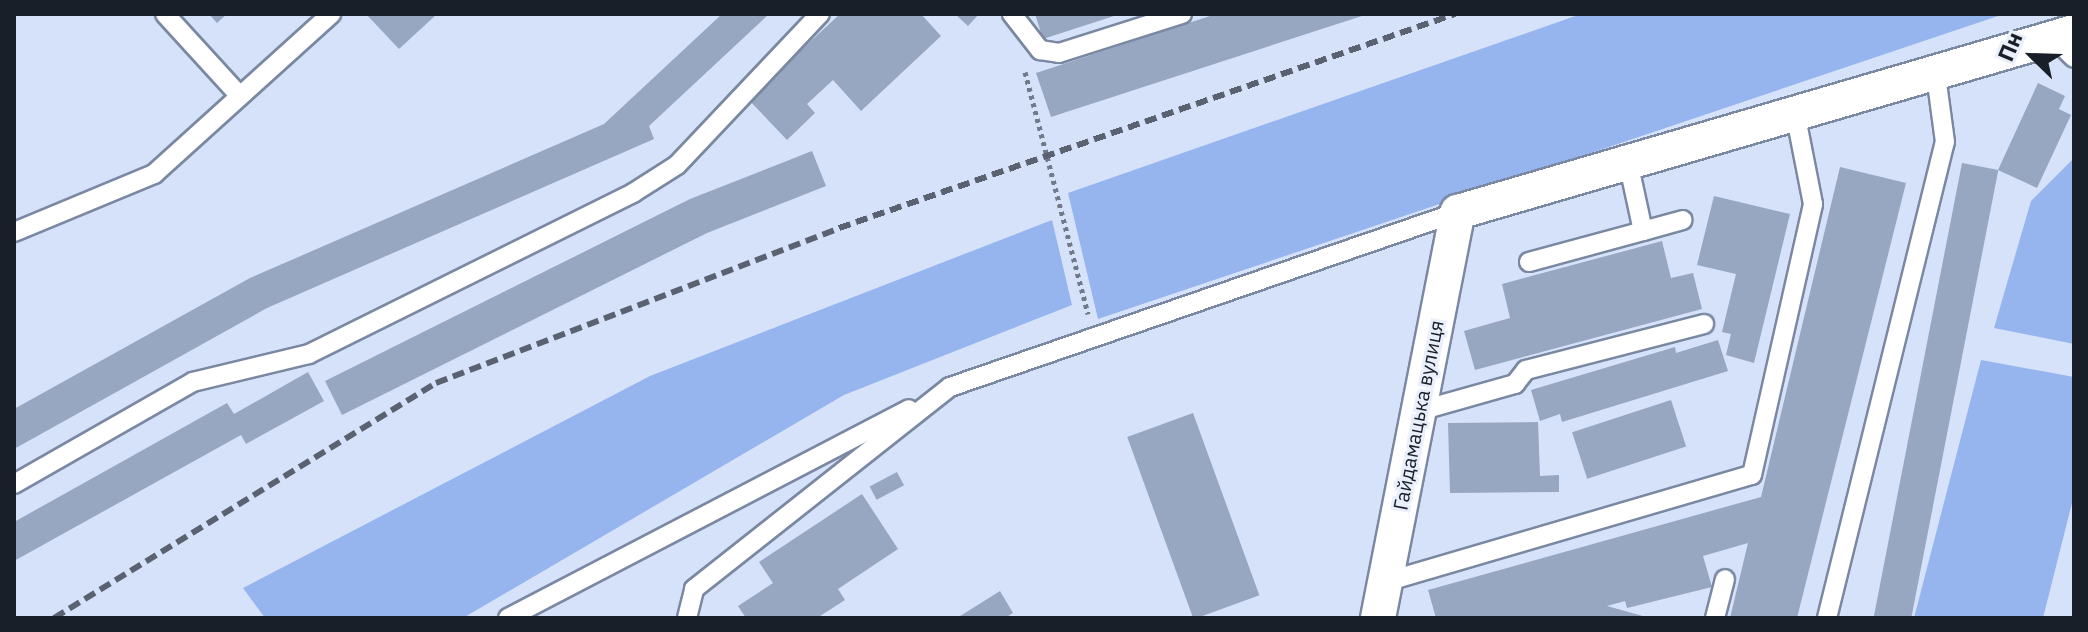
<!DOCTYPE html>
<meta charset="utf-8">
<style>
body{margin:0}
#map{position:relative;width:2088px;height:632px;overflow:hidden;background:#d6e2f9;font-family:"IBM Plex Sans",sans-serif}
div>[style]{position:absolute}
.green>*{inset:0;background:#96b5ef}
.building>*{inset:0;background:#97a6c1;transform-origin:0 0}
.path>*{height:5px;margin-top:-2.5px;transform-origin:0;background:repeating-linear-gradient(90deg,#717a8a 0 4px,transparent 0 8px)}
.roads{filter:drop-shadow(2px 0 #7a88a2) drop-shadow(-2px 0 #7a88a2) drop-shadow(0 2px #7a88a2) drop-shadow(0 -2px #7a88a2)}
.service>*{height:18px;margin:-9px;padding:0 9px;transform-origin:9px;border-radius:9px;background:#fff}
.minor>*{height:34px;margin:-17px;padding:0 17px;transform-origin:17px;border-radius:17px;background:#fff}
.rail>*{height:6px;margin-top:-3px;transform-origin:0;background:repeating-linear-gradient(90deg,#5a6271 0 12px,transparent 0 18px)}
span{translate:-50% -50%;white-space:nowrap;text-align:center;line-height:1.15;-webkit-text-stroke:6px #e9effb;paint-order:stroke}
.street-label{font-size:20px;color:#191f29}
.frame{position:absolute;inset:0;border:16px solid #191f29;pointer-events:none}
.north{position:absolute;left:1992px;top:16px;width:80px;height:80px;-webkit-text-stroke:6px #e9effb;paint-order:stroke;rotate:293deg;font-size:22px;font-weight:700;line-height:32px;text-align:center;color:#191f29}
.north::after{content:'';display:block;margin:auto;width:28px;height:36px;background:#191f29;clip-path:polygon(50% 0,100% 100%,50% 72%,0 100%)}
</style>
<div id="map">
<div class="green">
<div style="clip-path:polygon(1581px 14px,2004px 14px,1098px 319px,1068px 193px)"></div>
<div style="clip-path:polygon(2074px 158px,2074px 344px,1994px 328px,2031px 201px)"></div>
<div style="clip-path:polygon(1052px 220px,1072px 305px,844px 395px,463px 618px,265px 618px,243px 588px,650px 376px)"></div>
<div style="clip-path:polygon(1981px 360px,2074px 377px,2074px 495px,2043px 618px,1914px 618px)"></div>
</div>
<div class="building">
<div style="clip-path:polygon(209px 14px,227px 14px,217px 23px)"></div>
<div style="clip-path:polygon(366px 14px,437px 14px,399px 49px)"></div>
<div style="clip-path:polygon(722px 14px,769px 14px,649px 126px,654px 139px,267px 308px,14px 449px,14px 409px,250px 278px,604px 124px)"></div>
<div style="clip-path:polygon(840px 14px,921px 14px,941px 36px,861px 111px,833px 80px,807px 104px,815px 113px,787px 140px,748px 99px)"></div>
<div style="clip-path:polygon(955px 14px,979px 14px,968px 26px)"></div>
<div style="clip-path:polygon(1035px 14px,1117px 14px,1117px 15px,1043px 39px)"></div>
<div style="clip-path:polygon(1216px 14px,1365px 15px,1051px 117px,1036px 73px)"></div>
<div style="clip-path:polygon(2038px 83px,2065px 96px,2059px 109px,2071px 115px,2037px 188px,1998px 170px)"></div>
<div style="clip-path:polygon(812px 151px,826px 186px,707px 233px,342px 415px,325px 381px,690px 199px)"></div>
<div style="left:1962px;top:163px;width:37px;height:469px;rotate:11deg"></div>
<div style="clip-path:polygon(1840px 167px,1906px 183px,1797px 618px,1730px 618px,1748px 543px,1703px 556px,1712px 587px,1627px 608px,1625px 601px,1607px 606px,1650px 618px,1436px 618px,1428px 590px,1761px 497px)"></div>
<div style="clip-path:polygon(1714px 196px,1790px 214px,1754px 363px,1726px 355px,1731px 334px,1722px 332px,1736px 274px,1697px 265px)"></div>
<div style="clip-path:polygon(1662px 241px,1671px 278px,1693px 273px,1702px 309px,1475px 370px,1464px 331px,1510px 318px,1502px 284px)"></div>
<div style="clip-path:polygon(1718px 340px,1728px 371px,1562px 422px,1560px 414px,1540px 421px,1531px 390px,1675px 347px,1676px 353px)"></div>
<div style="clip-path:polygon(308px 372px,324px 401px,246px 444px,241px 435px,14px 561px,14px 522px,227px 403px,234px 414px)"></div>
<div style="left:1671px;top:400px;width:49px;height:104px;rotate:72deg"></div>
<div style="left:1193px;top:413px;width:194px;height:70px;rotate:70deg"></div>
<div style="clip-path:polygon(1538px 422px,1540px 476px,1559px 475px,1559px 492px,1450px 493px,1448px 423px)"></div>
<div style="left:897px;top:472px;width:15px;height:31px;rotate:62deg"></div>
<div style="clip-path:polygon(862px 494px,898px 549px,838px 589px,845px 600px,817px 618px,746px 618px,738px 606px,773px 583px,759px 562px)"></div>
<div style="clip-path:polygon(1000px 591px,1013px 613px,1005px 618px,957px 618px)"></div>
</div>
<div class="path">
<div style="left:1025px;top:72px;width:250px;rotate:75.4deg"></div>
</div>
<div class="roads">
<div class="service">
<div style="left:165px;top:14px;width:111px;rotate:47.6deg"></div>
<div style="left:1012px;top:14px;width:46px;rotate:52.1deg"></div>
<div style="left:1040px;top:50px;width:19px;rotate:9deg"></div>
<div style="left:1059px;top:53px;width:129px;rotate:-17.6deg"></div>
<div style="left:2054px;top:38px;width:28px;rotate:45deg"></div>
<div style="left:1643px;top:231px;width:41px;rotate:-15.4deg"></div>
<div style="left:14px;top:232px;width:152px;rotate:-22.5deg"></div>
<div style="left:154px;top:174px;width:239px;rotate:-42.1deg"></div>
<div style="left:1529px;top:262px;width:118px;rotate:-15.2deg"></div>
<div style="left:1643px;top:231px;width:66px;rotate:-102.2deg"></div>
<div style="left:1419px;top:411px;width:100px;rotate:-15.7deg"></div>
<div style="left:1515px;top:384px;width:18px;rotate:-52deg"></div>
<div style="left:1526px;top:370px;width:184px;rotate:-14.5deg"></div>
<div style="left:14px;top:484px;width:206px;rotate:-29.7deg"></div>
<div style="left:193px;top:382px;width:119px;rotate:-13.6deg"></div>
<div style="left:309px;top:354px;width:362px;rotate:-26.4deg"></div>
<div style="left:633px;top:193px;width:52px;rotate:-32.5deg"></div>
<div style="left:677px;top:165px;width:208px;rotate:-46.6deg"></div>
<div style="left:1385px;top:582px;width:382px;rotate:-16.3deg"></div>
<div style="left:1752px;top:475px;width:278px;rotate:-77.3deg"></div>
<div style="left:1813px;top:204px;width:89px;rotate:-101.1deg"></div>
<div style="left:508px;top:618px;width:452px;rotate:-27.5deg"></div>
<div style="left:687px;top:618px;width:30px;rotate:-76deg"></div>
<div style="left:694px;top:589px;width:326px;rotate:-38.3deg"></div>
<div style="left:950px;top:387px;width:537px;rotate:-19.01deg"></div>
<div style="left:1715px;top:618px;width:40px;rotate:-75.6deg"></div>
<div style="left:1827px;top:618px;width:490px;rotate:-76.1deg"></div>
<div style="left:1945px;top:142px;width:68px;rotate:-97.7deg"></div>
</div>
<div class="minor">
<div style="left:1378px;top:618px;width:414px;rotate:-78.9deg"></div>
<div style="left:1458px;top:212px;width:642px;rotate:-16.29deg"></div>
</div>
</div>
<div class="rail">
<div style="left:54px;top:618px;width:448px;rotate:-31.6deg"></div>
<div style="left:436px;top:383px;width:432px;rotate:-21deg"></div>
<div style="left:839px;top:228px;width:652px;rotate:-19.16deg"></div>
</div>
<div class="street-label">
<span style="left:1418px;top:415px;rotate:-79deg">Гайдамацька вулиця</span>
</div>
<div class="frame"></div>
<div class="north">Пн</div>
</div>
